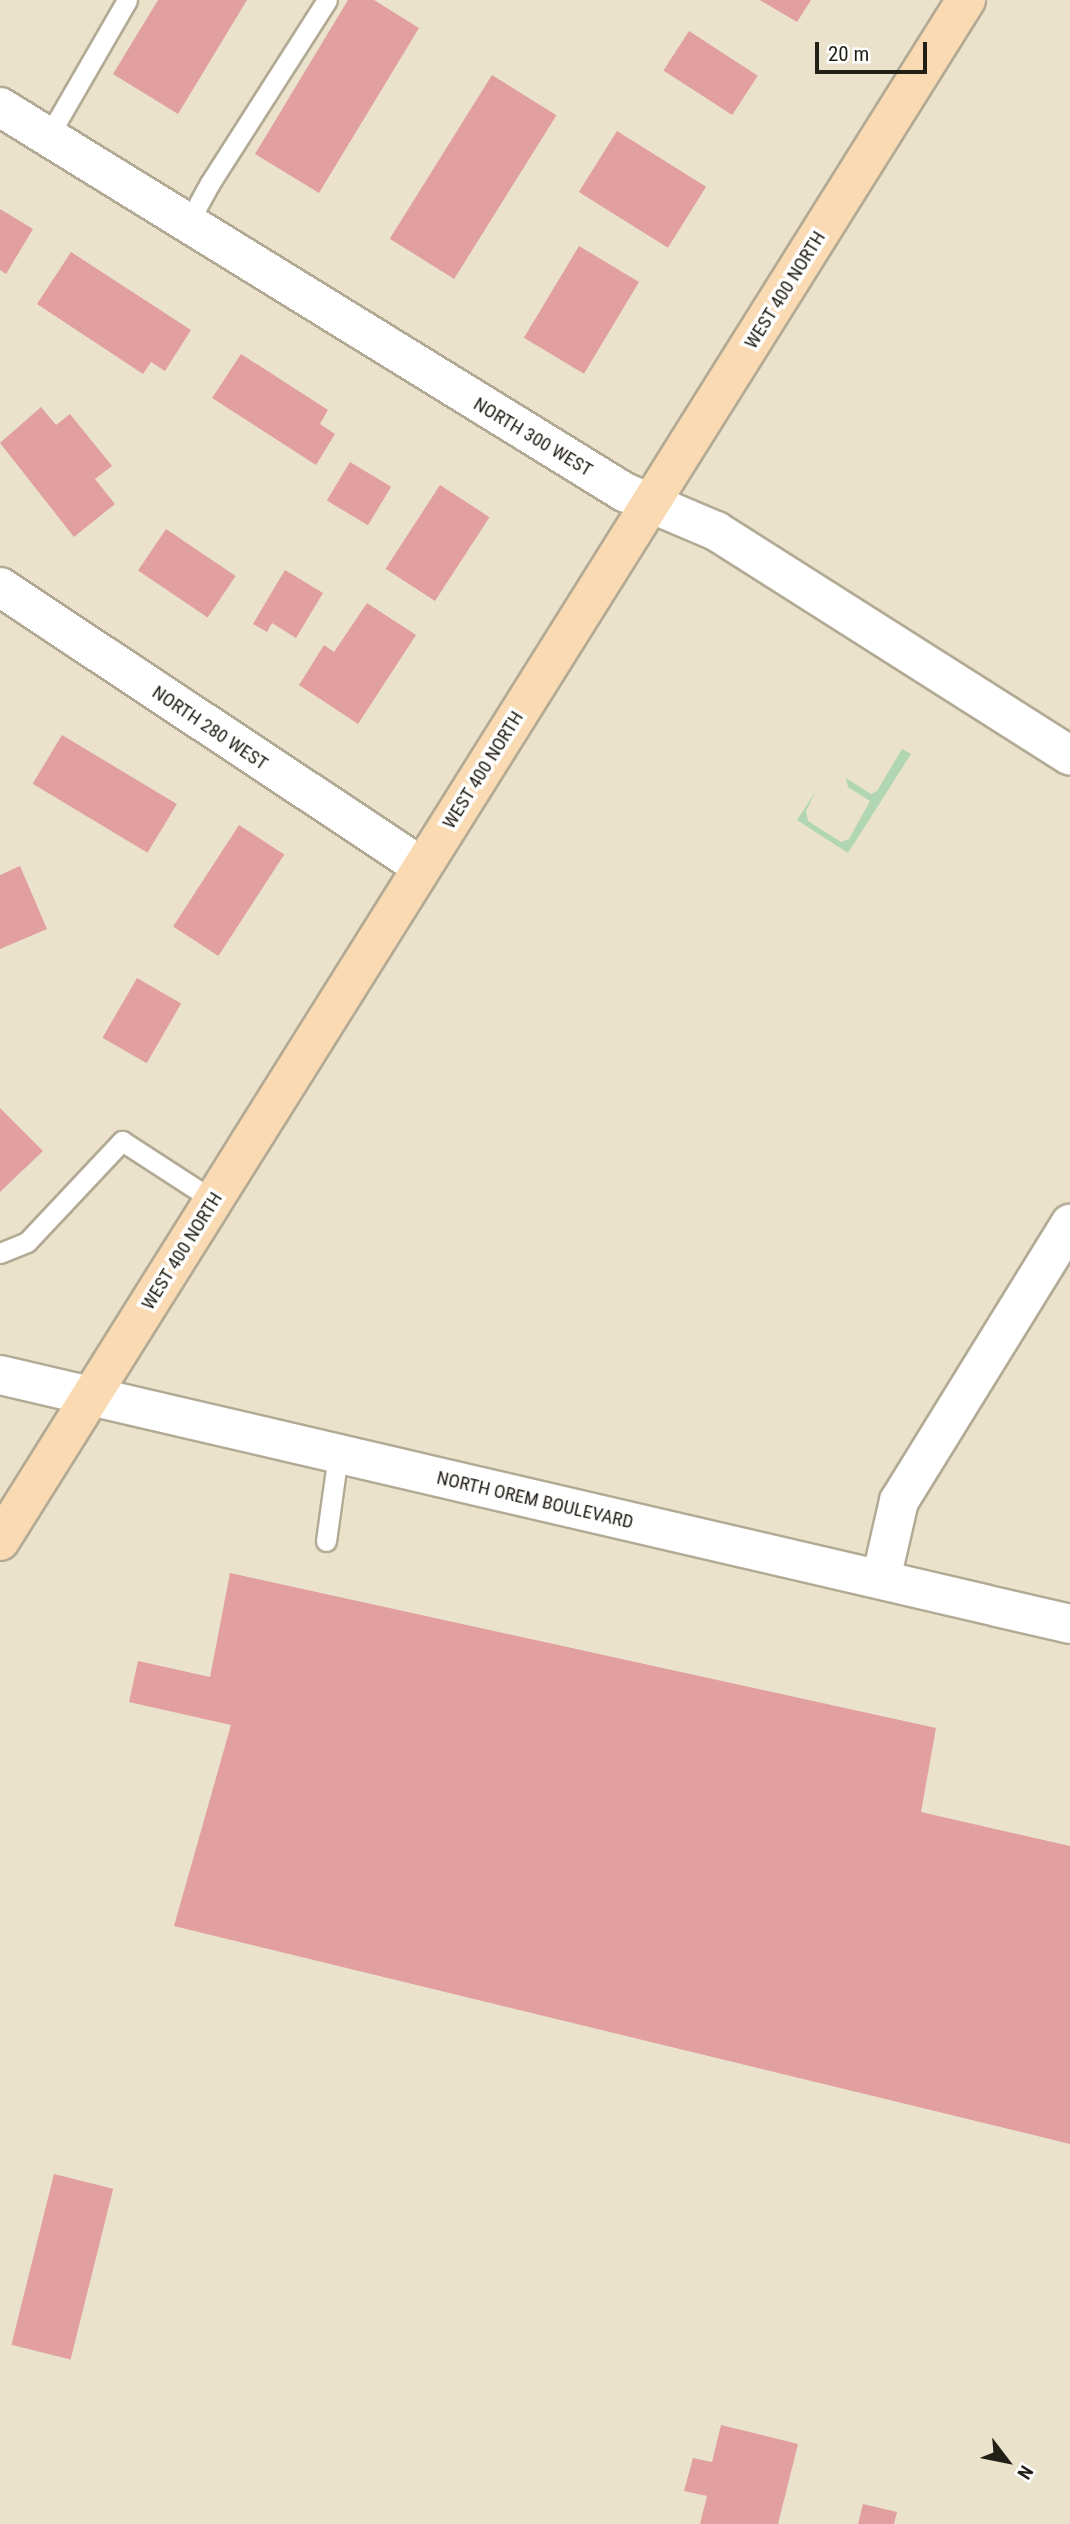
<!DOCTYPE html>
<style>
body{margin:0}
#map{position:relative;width:1070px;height:2524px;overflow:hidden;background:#eae2cb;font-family:"Roboto Condensed",sans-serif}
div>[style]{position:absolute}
.green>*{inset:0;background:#b0d6b2}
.building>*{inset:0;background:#e1a09f;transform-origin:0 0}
.roads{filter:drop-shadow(2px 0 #b2aa94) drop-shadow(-2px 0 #b2aa94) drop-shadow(0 2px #b2aa94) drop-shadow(0 -2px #b2aa94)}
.service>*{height:19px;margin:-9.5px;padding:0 9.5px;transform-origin:9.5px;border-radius:9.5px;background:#fff}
.minor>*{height:38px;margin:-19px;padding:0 19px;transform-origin:19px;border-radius:19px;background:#fff}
.tertiary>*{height:38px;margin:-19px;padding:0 19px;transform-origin:19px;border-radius:19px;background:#fff}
.secondary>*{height:38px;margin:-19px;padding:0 19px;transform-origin:19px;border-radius:19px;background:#fadab2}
span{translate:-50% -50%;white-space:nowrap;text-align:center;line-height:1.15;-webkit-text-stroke:7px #fff;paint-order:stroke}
.street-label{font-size:19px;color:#221f16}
.north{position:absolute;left:972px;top:2426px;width:70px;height:70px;-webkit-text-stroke:5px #fff;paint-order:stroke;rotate:122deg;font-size:19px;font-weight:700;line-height:28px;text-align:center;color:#221f16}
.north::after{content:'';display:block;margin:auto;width:24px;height:32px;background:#221f16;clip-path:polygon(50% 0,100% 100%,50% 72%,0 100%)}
.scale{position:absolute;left:815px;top:42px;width:112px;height:32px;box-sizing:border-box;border:4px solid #221f16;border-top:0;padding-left:9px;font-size:21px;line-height:24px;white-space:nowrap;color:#221f16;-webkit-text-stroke:5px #fff;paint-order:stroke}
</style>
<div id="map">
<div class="green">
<div style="clip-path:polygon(902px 749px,911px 754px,848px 853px,797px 820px,816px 791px,806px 811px,808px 821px,841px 842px,849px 839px,870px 801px,848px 787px,846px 778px,871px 794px,877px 791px)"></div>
</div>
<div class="building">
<div style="clip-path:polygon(158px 0,247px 0,178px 114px,113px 74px)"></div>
<div style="clip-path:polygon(348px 0,374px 0,419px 28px,319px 193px,255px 154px)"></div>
<div style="clip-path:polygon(760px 0,811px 0,797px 22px)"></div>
<div style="left:689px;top:31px;width:82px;height:47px;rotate:33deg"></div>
<div style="left:492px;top:75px;width:76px;height:193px;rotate:32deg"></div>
<div style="left:617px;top:131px;width:105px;height:72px;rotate:32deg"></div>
<div style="clip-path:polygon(0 209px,33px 229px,6px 274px,0 270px)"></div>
<div style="left:579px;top:246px;width:70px;height:107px;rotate:31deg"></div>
<div style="clip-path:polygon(71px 252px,191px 330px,165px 371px,151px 362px,143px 374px,37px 304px)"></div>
<div style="clip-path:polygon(241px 354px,328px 410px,320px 424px,335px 434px,316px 465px,212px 398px)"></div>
<div style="clip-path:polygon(41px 407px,56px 425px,70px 414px,112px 466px,95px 479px,115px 504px,74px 537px,0 443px)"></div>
<div style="left:350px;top:462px;width:48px;height:45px;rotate:31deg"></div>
<div style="left:440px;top:485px;width:59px;height:100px;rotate:33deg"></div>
<div style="left:166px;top:529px;width:84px;height:50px;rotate:34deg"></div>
<div style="clip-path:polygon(285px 570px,323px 593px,296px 638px,272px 623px,267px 632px,253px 624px)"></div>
<div style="clip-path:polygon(367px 603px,416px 635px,358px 724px,299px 685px,324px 645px,334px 652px)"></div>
<div style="left:62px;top:735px;width:134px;height:57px;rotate:31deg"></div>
<div style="left:239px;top:825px;width:54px;height:121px;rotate:33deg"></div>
<div style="clip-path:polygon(20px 866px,47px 929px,0 949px,0 875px)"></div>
<div style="left:137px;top:978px;width:51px;height:69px;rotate:30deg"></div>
<div style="clip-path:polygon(0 1108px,43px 1151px,0 1192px)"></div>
<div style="clip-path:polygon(230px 1573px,936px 1728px,921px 1812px,1070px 1846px,1070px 2144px,174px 1926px,231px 1725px,129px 1702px,138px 1661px,210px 1677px)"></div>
<div style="left:54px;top:2174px;width:61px;height:176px;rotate:14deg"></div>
<div style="clip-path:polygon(721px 2425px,798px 2444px,778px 2524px,700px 2524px,707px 2496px,684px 2491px,693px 2458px,712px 2462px)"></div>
<div style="clip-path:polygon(863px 2504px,897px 2512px,894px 2524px,858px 2524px)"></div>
</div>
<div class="roads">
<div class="service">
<div style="left:48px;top:137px;width:158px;rotate:-60deg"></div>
<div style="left:187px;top:225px;width:48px;rotate:-61.3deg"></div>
<div style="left:210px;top:183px;width:217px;rotate:-57.4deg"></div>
<div style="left:0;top:1253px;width:29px;rotate:-22deg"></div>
<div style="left:27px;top:1242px;width:139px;rotate:-46.8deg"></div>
<div style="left:122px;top:1141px;width:108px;rotate:33deg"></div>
<div style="left:326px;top:1541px;width:87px;rotate:-82.1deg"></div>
</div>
<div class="minor">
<div style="left:0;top:107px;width:733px;rotate:31.67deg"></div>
<div style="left:624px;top:492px;width:100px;rotate:23deg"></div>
<div style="left:716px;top:531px;width:419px;rotate:32.4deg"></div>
<div style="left:0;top:587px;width:506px;rotate:33.56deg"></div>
<div style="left:881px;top:1579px;width:80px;rotate:-77deg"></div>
<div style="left:899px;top:1501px;width:326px;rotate:-58.3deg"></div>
</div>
<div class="tertiary">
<div style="left:0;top:1375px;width:1099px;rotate:13.1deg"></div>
</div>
<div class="secondary">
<div style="left:0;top:1541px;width:1819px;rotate:-57.92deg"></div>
</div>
</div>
<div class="street-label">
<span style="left:785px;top:290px;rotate:-58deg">WEST 400 NORTH</span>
<span style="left:533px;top:437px;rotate:31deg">NORTH 300 WEST</span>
<span style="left:210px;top:728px;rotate:34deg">NORTH 280 WEST</span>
<span style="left:483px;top:770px;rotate:-58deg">WEST 400 NORTH</span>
<span style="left:182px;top:1251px;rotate:-58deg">WEST 400 NORTH</span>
<span style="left:535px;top:1500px;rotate:13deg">NORTH OREM BOULEVARD</span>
</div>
<div class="north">N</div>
<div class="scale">20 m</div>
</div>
